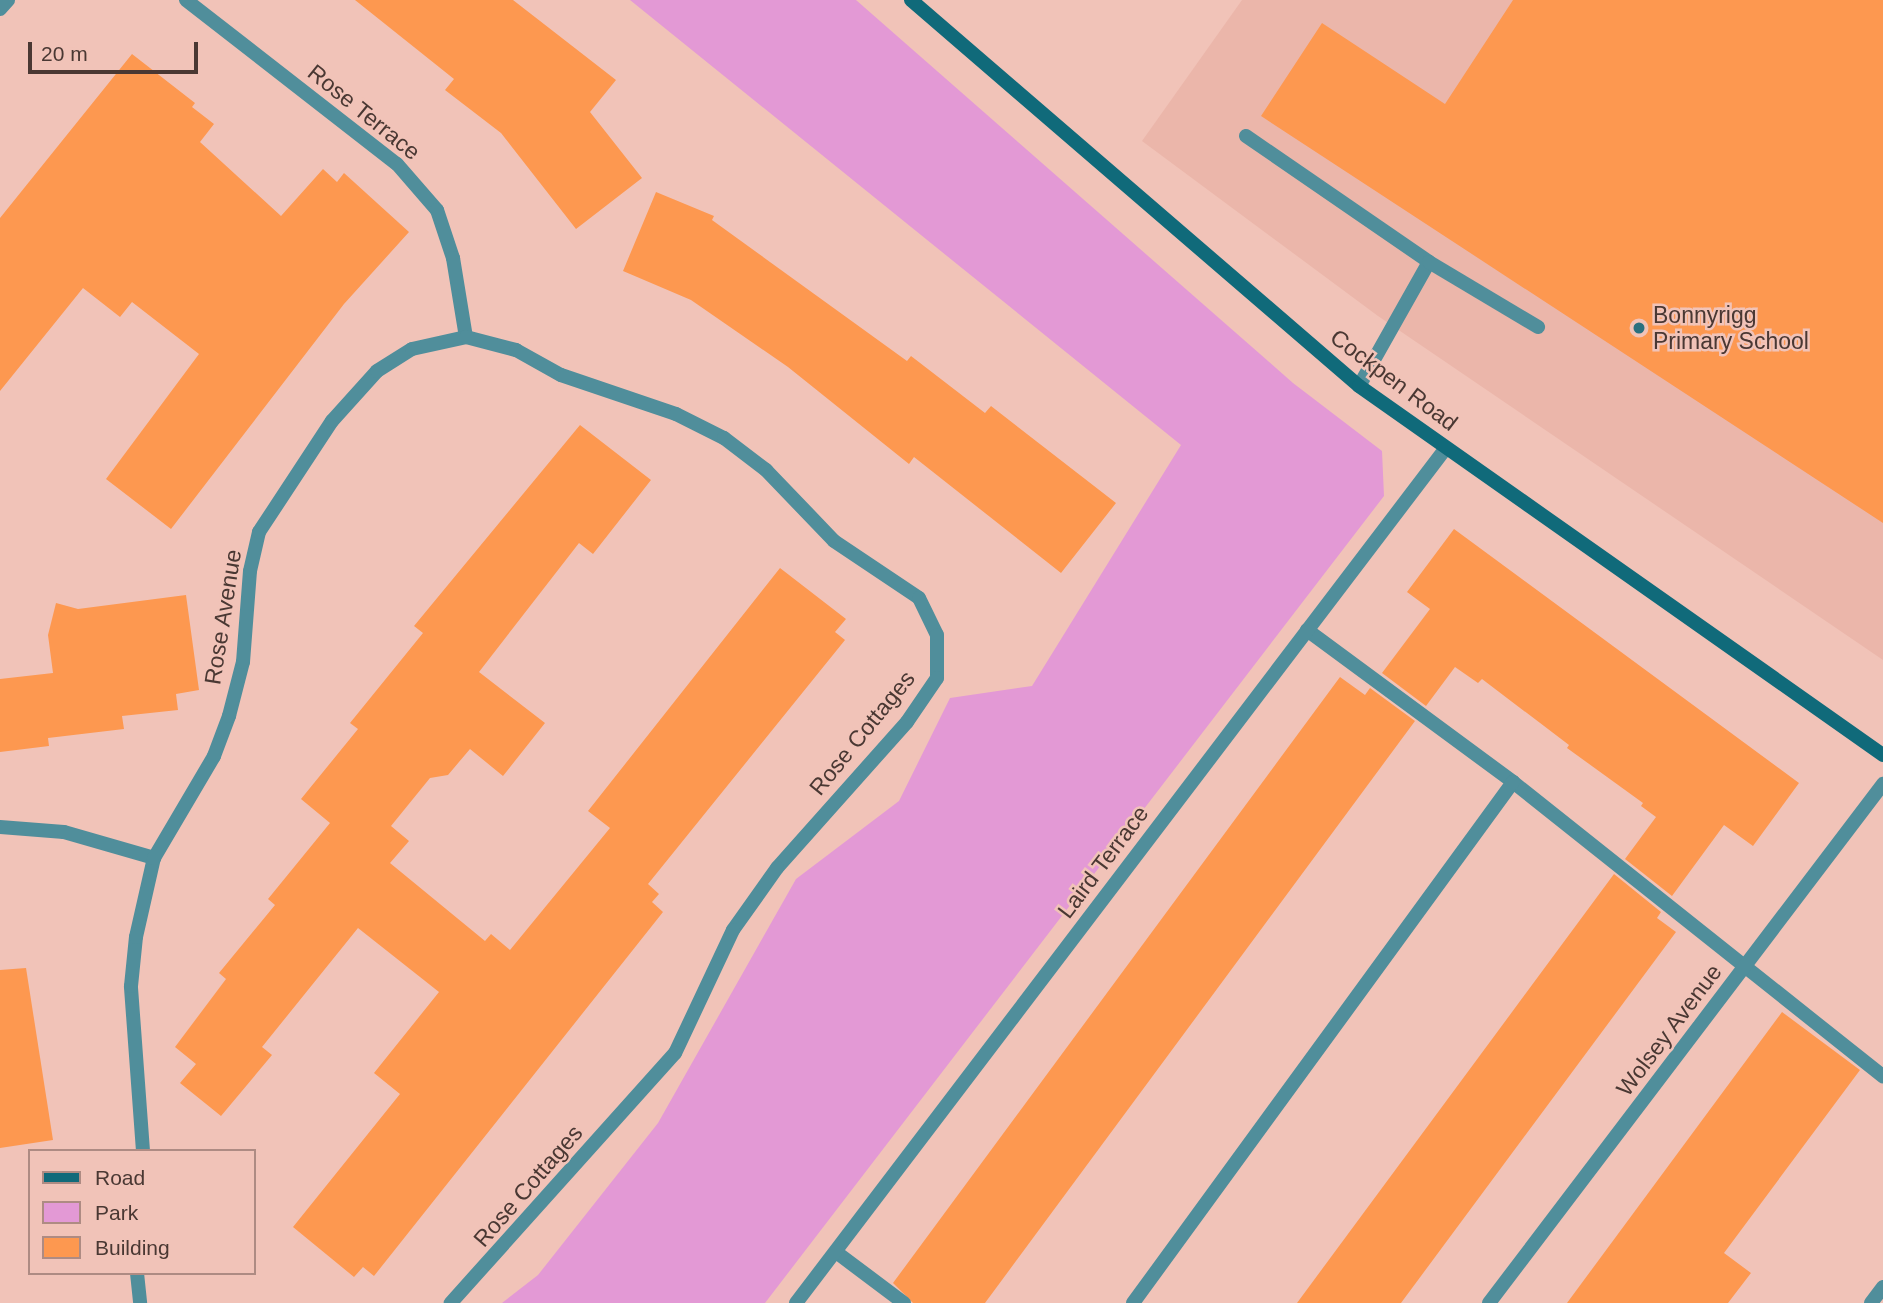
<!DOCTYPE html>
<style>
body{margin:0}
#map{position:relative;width:1883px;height:1303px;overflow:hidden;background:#f1c3b8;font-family:Arial,sans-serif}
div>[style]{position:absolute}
.built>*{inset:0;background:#ebb6aa}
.green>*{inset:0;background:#e399d5}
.building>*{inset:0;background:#fd9850}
.service>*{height:14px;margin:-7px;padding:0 7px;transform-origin:7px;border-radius:7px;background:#508e9b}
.minor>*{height:14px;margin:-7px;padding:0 7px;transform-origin:7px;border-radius:7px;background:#508e9b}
.secondary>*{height:14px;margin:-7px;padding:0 7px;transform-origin:7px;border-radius:7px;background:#106a7a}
.dots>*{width:19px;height:19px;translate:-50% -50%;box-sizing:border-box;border:4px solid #f1c3b8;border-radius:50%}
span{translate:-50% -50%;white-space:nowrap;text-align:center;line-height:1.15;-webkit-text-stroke:5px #f1c3b8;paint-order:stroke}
.street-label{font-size:23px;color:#4a3833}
.poi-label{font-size:23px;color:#4a3833}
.left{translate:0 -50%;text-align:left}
.legend{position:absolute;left:28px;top:1149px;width:228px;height:126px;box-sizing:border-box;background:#f1c3b8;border:2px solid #ae8b83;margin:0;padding:9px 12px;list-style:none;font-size:21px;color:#4a3833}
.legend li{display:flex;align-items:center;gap:14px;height:35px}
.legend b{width:35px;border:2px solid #ae8b83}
.scale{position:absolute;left:28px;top:42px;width:170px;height:32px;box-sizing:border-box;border:4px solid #4a3833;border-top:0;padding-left:9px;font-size:21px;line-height:24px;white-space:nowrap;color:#4a3833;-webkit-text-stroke:5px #f1c3b8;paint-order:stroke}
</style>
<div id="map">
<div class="built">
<div style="clip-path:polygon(1242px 0,1883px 0,1883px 660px,1378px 316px,1142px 141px)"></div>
</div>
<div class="green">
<div style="clip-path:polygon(630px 0,856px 0,1293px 383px,1382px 451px,1384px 496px,765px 1303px,502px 1303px,538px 1275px,658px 1123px,796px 879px,899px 801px,950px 698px,1032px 686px,1181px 445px)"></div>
</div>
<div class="building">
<div style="clip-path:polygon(355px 0,513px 0,616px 80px,590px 112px,642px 178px,576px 229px,501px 133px,445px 90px,454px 79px)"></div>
<div style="clip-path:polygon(1513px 0,1883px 0,1883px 523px,1261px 116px,1322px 23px,1445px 104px)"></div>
<div style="clip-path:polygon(132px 54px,195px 103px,192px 107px,214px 124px,200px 142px,281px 216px,323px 169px,337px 182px,344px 173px,409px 232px,344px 304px,171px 529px,106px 479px,199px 354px,132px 302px,120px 317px,83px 288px,0 391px,0 218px)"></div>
<div style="clip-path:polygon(656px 192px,714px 216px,712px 220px,907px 361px,911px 356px,985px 413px,991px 406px,1116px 503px,1061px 573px,914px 457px,909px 464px,788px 367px,691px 300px,623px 271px)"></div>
<div style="clip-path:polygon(580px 425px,651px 480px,593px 554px,579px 543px,479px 672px,545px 723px,503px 776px,470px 749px,448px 775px,430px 778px,391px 826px,409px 841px,390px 863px,485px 941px,491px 934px,510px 950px,610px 828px,588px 811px,780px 568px,846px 619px,835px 632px,845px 640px,648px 884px,659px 894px,652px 902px,663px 912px,374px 1276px,363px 1267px,354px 1277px,293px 1227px,400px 1094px,374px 1073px,439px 992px,358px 928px,262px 1047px,272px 1055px,221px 1116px,180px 1083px,196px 1064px,175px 1047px,226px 979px,219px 973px,275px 905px,268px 899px,330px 823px,301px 799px,358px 729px,350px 723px,423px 633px,414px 626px)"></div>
<div style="clip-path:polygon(1454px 529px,1799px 783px,1753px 846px,1724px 825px,1672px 896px,1625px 859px,1656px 817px,1641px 806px,1643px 803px,1567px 748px,1569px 745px,1482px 679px,1478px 683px,1455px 667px,1426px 706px,1382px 673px,1430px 609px,1407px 592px)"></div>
<div style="clip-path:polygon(186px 595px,199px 690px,176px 694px,178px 710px,122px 716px,124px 729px,48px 738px,49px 746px,0 752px,0 679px,53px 673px,48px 635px,56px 603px,78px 609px)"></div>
<div style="clip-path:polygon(1340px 677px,1365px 695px,1370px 688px,1415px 721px,985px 1303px,913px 1303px,893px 1283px)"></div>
<div style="clip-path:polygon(1614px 874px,1661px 912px,1657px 918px,1676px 932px,1401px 1303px,1297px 1303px)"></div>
<div style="clip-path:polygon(26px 968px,53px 1140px,0 1148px,0 970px)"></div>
<div style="clip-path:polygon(1782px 1012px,1860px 1070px,1724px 1253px,1751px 1273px,1728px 1303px,1567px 1303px)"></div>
</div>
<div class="service">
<div style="left:1246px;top:136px;width:222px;rotate:34.5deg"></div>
<div style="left:1429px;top:262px;width:142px;rotate:119.4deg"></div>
<div style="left:1429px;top:262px;width:127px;rotate:30.8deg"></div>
<div style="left:1307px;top:630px;width:256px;rotate:36.4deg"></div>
<div style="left:1513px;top:782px;width:473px;rotate:38.5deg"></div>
<div style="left:836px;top:1252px;width:85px;rotate:36.9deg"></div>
<div style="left:1133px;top:1303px;width:645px;rotate:-53.89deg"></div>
<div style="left:1871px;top:1303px;width:20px;rotate:-53deg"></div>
</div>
<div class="minor">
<div style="left:186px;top:0;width:267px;rotate:37.9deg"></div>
<div style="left:397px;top:164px;width:61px;rotate:49deg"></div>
<div style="left:437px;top:210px;width:51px;rotate:71.6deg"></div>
<div style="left:453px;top:258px;width:80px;rotate:80.7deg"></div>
<div style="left:0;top:9px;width:12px;rotate:-48deg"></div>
<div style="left:0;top:827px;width:64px;rotate:4.5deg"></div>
<div style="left:64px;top:832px;width:94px;rotate:16.1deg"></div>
<div style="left:143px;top:1151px;width:165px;rotate:-94.2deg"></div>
<div style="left:131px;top:986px;width:49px;rotate:-84.2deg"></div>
<div style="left:136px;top:937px;width:81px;rotate:-77.2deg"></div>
<div style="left:154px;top:858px;width:118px;rotate:-59.5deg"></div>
<div style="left:214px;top:756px;width:43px;rotate:-69.4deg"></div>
<div style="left:229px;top:716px;width:56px;rotate:-75.5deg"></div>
<div style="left:243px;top:662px;width:91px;rotate:-85.6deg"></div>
<div style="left:250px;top:571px;width:40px;rotate:-77deg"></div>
<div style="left:259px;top:532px;width:133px;rotate:-56.7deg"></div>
<div style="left:332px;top:421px;width:67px;rotate:-48deg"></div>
<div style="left:377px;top:371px;width:41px;rotate:-32.2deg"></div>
<div style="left:412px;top:349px;width:55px;rotate:-12.5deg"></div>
<div style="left:466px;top:337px;width:52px;rotate:14.6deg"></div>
<div style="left:516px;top:350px;width:51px;rotate:29.1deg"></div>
<div style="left:561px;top:375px;width:121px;rotate:18.7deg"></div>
<div style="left:676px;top:414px;width:54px;rotate:26.6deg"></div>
<div style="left:724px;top:438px;width:53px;rotate:37.3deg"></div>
<div style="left:766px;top:470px;width:98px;rotate:46.2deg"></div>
<div style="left:834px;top:541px;width:102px;rotate:33.8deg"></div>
<div style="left:919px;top:598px;width:41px;rotate:64.1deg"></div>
<div style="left:937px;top:635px;width:43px;rotate:90deg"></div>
<div style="left:937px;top:678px;width:53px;rotate:124.3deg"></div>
<div style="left:907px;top:722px;width:195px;rotate:131.7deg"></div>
<div style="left:777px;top:868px;width:76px;rotate:125.4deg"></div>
<div style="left:733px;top:930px;width:136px;rotate:115.2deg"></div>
<div style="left:675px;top:1053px;width:336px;rotate:131.9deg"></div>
<div style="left:137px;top:1273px;width:30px;rotate:84deg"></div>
<div style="left:796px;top:1303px;width:1074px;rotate:-52.76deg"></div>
<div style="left:1489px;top:1303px;width:652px;rotate:-52.8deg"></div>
</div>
<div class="secondary">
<div style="left:911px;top:0;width:591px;rotate:40.75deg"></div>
<div style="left:1359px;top:386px;width:641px;rotate:35.15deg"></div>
</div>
<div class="dots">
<div style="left:1639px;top:328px;background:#2b707f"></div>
</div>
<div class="street-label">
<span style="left:364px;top:112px;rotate:39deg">Rose Terrace</span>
<span style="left:1394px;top:380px;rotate:37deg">Cockpen Road</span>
<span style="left:223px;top:617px;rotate:-81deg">Rose Avenue</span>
<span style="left:862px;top:733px;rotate:-51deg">Rose Cottages</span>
<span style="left:1103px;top:862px;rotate:-53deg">Laird Terrace</span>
<span style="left:1669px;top:1030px;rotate:-53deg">Wolsey Avenue</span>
<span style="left:528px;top:1186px;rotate:-49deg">Rose Cottages</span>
</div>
<div class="poi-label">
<span class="left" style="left:1653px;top:328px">Bonnyrigg<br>Primary School</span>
</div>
<ul class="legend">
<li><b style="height:9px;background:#106a7a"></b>Road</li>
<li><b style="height:19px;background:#e399d5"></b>Park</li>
<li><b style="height:19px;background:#fd9850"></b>Building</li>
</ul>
<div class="scale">20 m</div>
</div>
